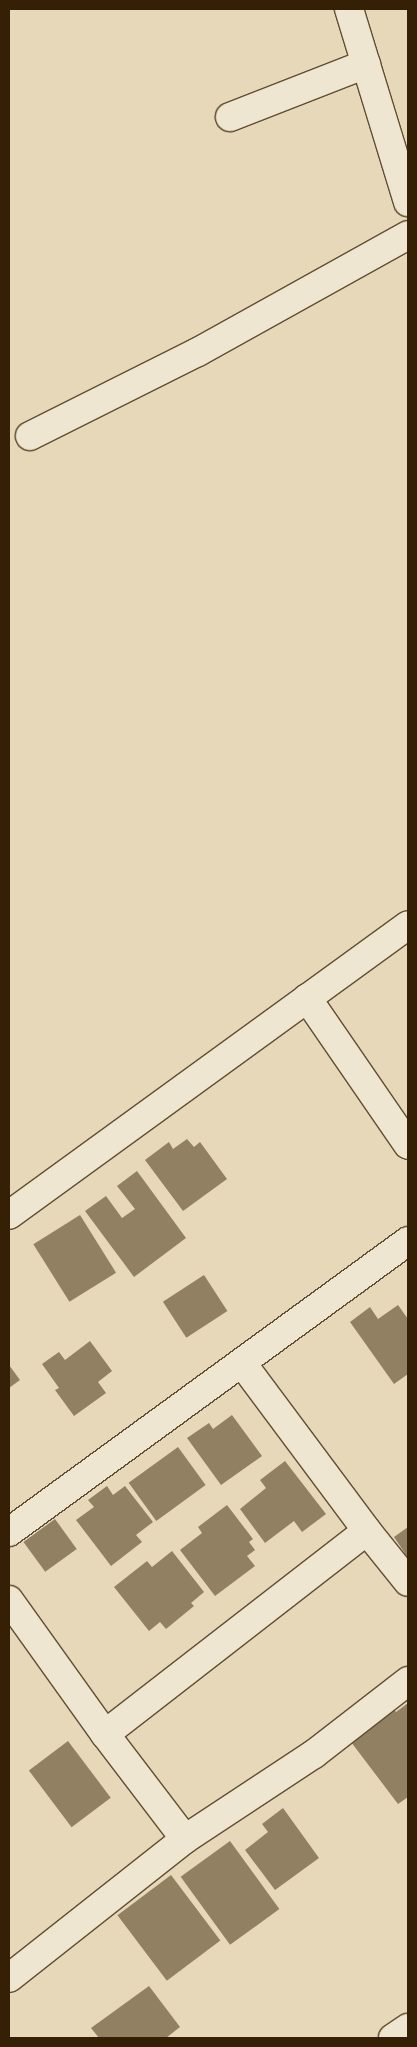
<!DOCTYPE html>
<style>
body{margin:0}
#map{position:relative;width:417px;height:2047px;overflow:hidden;background:#e6d8b8;font-family:"Libre Bodoni",serif}
div>[style]{position:absolute}
.building>*{inset:0;background:#928062;transform-origin:0 0}
.roads{filter:drop-shadow(1px 0 #624e32) drop-shadow(-1px 0 #624e32) drop-shadow(0 1px #624e32) drop-shadow(0 -1px #624e32)}
.minor>*{height:28px;margin:-14px;padding:0 14px;transform-origin:14px;border-radius:14px;background:#efe6d1}
span{translate:-50% -50%;white-space:nowrap;text-align:center;line-height:1.15;-webkit-text-stroke:4px #efe6d1;paint-order:stroke}
.frame{position:absolute;inset:0;border:10px solid #362005;pointer-events:none}
</style>
<div id="map">
<div class="building">
<div style="clip-path:polygon(187px 1139px,194px 1147px,200px 1142px,227px 1179px,183px 1211px,145px 1160px,169px 1142px,173px 1149px)"></div>
<div style="clip-path:polygon(137px 1171px,186px 1238px,134px 1277px,85px 1211px,106px 1196px,122px 1218px,135px 1209px,117px 1186px)"></div>
<div style="left:80px;top:1215px;width:68px;height:55px;rotate:58deg"></div>
<div style="left:204px;top:1275px;width:43px;height:49px;rotate:57deg"></div>
<div style="clip-path:polygon(398px 1305px,408px 1319px,408px 1374px,394px 1384px,350px 1322px,370px 1307px,378px 1319px)"></div>
<div style="clip-path:polygon(90px 1341px,112px 1371px,98px 1382px,106px 1393px,74px 1416px,55px 1390px,59px 1388px,42px 1364px,59px 1352px,65px 1360px)"></div>
<div style="clip-path:polygon(9px 1365px,20px 1380px,9px 1388px)"></div>
<div style="clip-path:polygon(232px 1415px,262px 1456px,221px 1485px,187px 1438px,209px 1423px,213px 1429px)"></div>
<div style="left:178px;top:1447px;width:47px;height:61px;rotate:54deg"></div>
<div style="clip-path:polygon(285px 1461px,326px 1514px,302px 1532px,294px 1521px,265px 1543px,240px 1509px,266px 1488px,260px 1480px)"></div>
<div style="clip-path:polygon(107px 1486px,113px 1495px,125px 1486px,153px 1522px,136px 1535px,142px 1542px,111px 1566px,76px 1520px,94px 1507px,88px 1500px)"></div>
<div style="clip-path:polygon(227px 1505px,253px 1539px,249px 1542px,255px 1550px,247px 1556px,255px 1566px,215px 1596px,180px 1550px,202px 1533px,198px 1527px)"></div>
<div style="left:55px;top:1519px;width:37px;height:39px;rotate:54deg"></div>
<div style="clip-path:polygon(408px 1527px,408px 1558px,394px 1537px)"></div>
<div style="clip-path:polygon(172px 1551px,204px 1592px,191px 1603px,194px 1606px,166px 1629px,160px 1622px,149px 1631px,114px 1587px,147px 1561px,152px 1567px)"></div>
<div style="clip-path:polygon(408px 1703px,408px 1797px,398px 1804px,348px 1738px,391px 1706px,396px 1712px)"></div>
<div style="left:68px;top:1741px;width:71px;height:49px;rotate:53deg"></div>
<div style="clip-path:polygon(283px 1808px,319px 1858px,275px 1890px,245px 1850px,268px 1832px,262px 1824px)"></div>
<div style="left:230px;top:1841px;width:84px;height:61px;rotate:54deg"></div>
<div style="left:171px;top:1875px;width:82px;height:67px;rotate:53deg"></div>
<div style="clip-path:polygon(149px 1986px,180px 2027px,166px 2038px,99px 2038px,91px 2028px)"></div>
</div>
<div class="roads">
<div class="minor">
<div style="left:349px;top:9px;width:202px;rotate:73deg"></div>
<div style="left:230px;top:117px;width:146px;rotate:-21.3deg"></div>
<div style="left:30px;top:436px;width:188px;rotate:-26.6deg"></div>
<div style="left:198px;top:352px;width:240px;rotate:-29.1deg"></div>
<div style="left:307px;top:998px;width:178px;rotate:55.5deg"></div>
<div style="left:9px;top:1215px;width:493px;rotate:-36deg"></div>
<div style="left:242px;top:1363px;width:209px;rotate:53.3deg"></div>
<div style="left:367px;top:1531px;width:65px;rotate:51.2deg"></div>
<div style="left:9px;top:1532px;width:494px;rotate:-36.1deg"></div>
<div style="left:9px;top:1600px;width:165px;rotate:54.4deg"></div>
<div style="left:105px;top:1734px;width:132px;rotate:52.7deg"></div>
<div style="left:105px;top:1734px;width:331px;rotate:-37.8deg"></div>
<div style="left:9px;top:1978px;width:224px;rotate:-38.3deg"></div>
<div style="left:185px;top:1839px;width:154px;rotate:-33.4deg"></div>
<div style="left:314px;top:1754px;width:119px;rotate:-37.8deg"></div>
<div style="left:393px;top:2038px;width:18px;rotate:-34deg"></div>
</div>
</div>
<div class="frame"></div>
</div>
